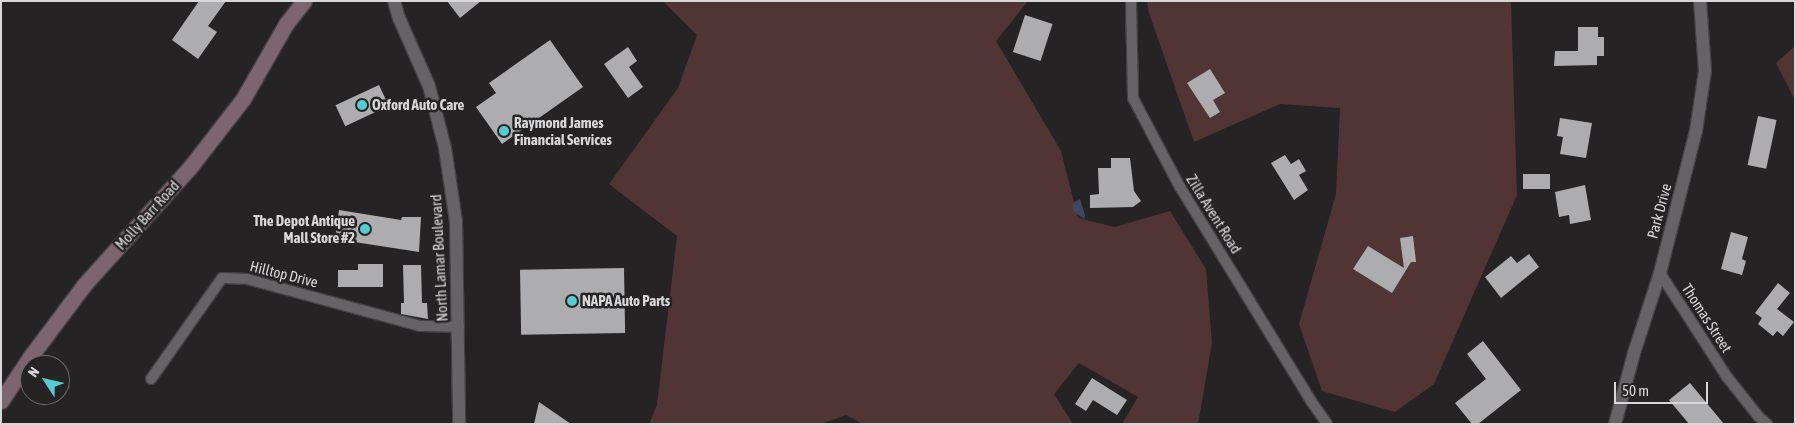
<!DOCTYPE html>
<style>
body{margin:0}
#map{position:relative;width:1796px;height:425px;overflow:hidden;background:#252324;font-family:"Asap Condensed",sans-serif}
div>[style]{position:absolute}
.green>*{inset:0;background:#513534}
.water>*{inset:0;background:#404562}
.building>*{inset:0;background:#adacaf;transform-origin:0 0}
.roads{filter:drop-shadow(1px 0 #434143) drop-shadow(-1px 0 #434143) drop-shadow(0 1px #434143) drop-shadow(0 -1px #434143)}
.minor>*{height:10px;margin:-5px;padding:0 5px;transform-origin:5px;border-radius:5px;background:#666366}
.tertiary>*{height:12px;margin:-6px;padding:0 6px;transform-origin:6px;border-radius:6px;background:#666366}
.secondary>*{height:15px;margin:-7.5px;padding:0 7.5px;transform-origin:7.5px;border-radius:7.5px;background:#7c656f}
.dots>*{width:14px;height:14px;translate:-50% -50%;box-sizing:border-box;border:2px solid #252324;border-radius:50%}
span{translate:-50% -50%;white-space:nowrap;text-align:center;line-height:1.15;-webkit-text-stroke:5px #252324;paint-order:stroke}
.poi-label{font-size:15px;color:#d8d7d8;font-weight:700}
.left{translate:0 -50%;text-align:left}
.right{translate:-100% -50%;text-align:right}
.street-label{font-size:15px;color:#d8d7d8}
.frame{position:absolute;inset:0;border:2px solid #d8d7d8;pointer-events:none}
.north{position:absolute;left:20px;top:355px;width:50px;height:50px;box-sizing:border-box;background:#252324;border:1px solid #6d6b6c;border-radius:50%;rotate:305deg;font-size:14px;font-weight:700;line-height:20px;text-align:center;color:#d8d7d8}
.north::after{content:'';display:block;margin:auto;width:18px;height:22px;background:#52cdd0;clip-path:polygon(50% 0,100% 100%,50% 72%,0 100%)}
.scale{position:absolute;left:1614px;top:382px;width:94px;height:22px;box-sizing:border-box;border:2px solid #d8d7d8;border-top:0;padding-left:6px;font-size:15px;line-height:18px;white-space:nowrap;color:#d8d7d8;-webkit-text-stroke:4px #252324;paint-order:stroke}
</style>
<div id="map">
<div class="green">
<div style="clip-path:polygon(663px 1px,1028px 1px,996px 41px,1061px 151px,1078px 218px,1115px 227px,1170px 211px,1206px 269px,1212px 343px,1198px 424px,1122px 424px,1138px 397px,1079px 363px,1054px 394px,1073px 424px,863px 424px,846px 415px,821px 424px,649px 424px,657px 405px,677px 236px,609px 184px,678px 88px,697px 35px)"></div>
<div style="clip-path:polygon(1147px 1px,1511px 1px,1517px 195px,1434px 384px,1395px 412px,1322px 391px,1299px 324px,1336px 194px,1340px 108px,1280px 104px,1194px 142px,1149px 13px)"></div>
<div style="clip-path:polygon(1795px 46px,1795px 100px,1776px 63px)"></div>
</div>
<div class="water">
<div style="clip-path:polygon(1080px 199px,1085px 215px,1084px 219px,1073px 211px,1073px 203px)"></div>
</div>
<div class="building">
<div style="clip-path:polygon(199px 1px,226px 1px,208px 26px,217px 32px,198px 59px,172px 40px)"></div>
<div style="clip-path:polygon(447px 1px,481px 1px,460px 18px)"></div>
<div style="left:1025px;top:15px;width:29px;height:39px;rotate:18deg"></div>
<div style="clip-path:polygon(1578px 27px,1598px 27px,1598px 37px,1604px 37px,1604px 56px,1597px 56px,1597px 65px,1554px 66px,1555px 51px,1578px 51px)"></div>
<div style="clip-path:polygon(550px 40px,583px 87px,502px 144px,476px 107px,496px 93px,489px 83px)"></div>
<div style="clip-path:polygon(628px 47px,637px 61px,629px 67px,643px 87px,628px 98px,604px 64px)"></div>
<div style="clip-path:polygon(1210px 69px,1225px 93px,1213px 100px,1220px 112px,1210px 118px,1187px 83px)"></div>
<div style="left:379px;top:85px;width:23px;height:48px;rotate:65deg"></div>
<div style="left:1758px;top:116px;width:19px;height:50px;rotate:12deg"></div>
<div style="clip-path:polygon(1560px 118px,1592px 123px,1586px 158px,1560px 154px,1563px 137px,1557px 136px)"></div>
<div style="clip-path:polygon(1285px 155px,1291px 164px,1299px 159px,1306px 171px,1299px 175px,1308px 190px,1294px 200px,1271px 163px)"></div>
<div style="clip-path:polygon(1111px 158px,1130px 158px,1134px 191px,1141px 201px,1133px 207px,1090px 208px,1090px 195px,1099px 194px,1098px 168px,1111px 168px)"></div>
<div style="left:1550px;top:174px;width:15px;height:27px;rotate:90deg"></div>
<div style="clip-path:polygon(1585px 185px,1591px 220px,1570px 224px,1569px 215px,1559px 217px,1555px 192px)"></div>
<div style="clip-path:polygon(339px 210px,401px 220px,402px 217px,421px 217px,419px 252px,335px 239px)"></div>
<div style="clip-path:polygon(1731px 232px,1748px 237px,1742px 259px,1746px 261px,1742px 275px,1721px 269px)"></div>
<div style="clip-path:polygon(1413px 236px,1416px 262px,1411px 262px,1392px 293px,1353px 269px,1368px 246px,1404px 268px,1400px 238px)"></div>
<div style="clip-path:polygon(1529px 254px,1539px 267px,1501px 298px,1485px 277px,1511px 256px,1517px 263px)"></div>
<div style="clip-path:polygon(358px 264px,383px 264px,383px 287px,338px 287px,338px 270px,358px 270px)"></div>
<div style="clip-path:polygon(403px 265px,421px 265px,422px 303px,427px 303px,428px 319px,401px 314px,401px 303px,404px 303px)"></div>
<div style="left:624px;top:268px;width:65px;height:104px;rotate:89deg"></div>
<div style="clip-path:polygon(1778px 283px,1790px 293px,1777px 309px,1794px 322px,1783px 336px,1777px 331px,1773px 336px,1758px 324px,1762px 318px,1755px 313px)"></div>
<div style="clip-path:polygon(1483px 341px,1521px 390px,1478px 424px,1472px 424px,1455px 403px,1486px 379px,1467px 354px)"></div>
<div style="clip-path:polygon(1092px 378px,1127px 400px,1117px 415px,1093px 400px,1086px 411px,1075px 404px)"></div>
<div style="clip-path:polygon(1690px 383px,1724px 424px,1689px 424px,1669px 400px)"></div>
<div style="clip-path:polygon(539px 402px,571px 424px,534px 424px)"></div>
</div>
<div class="roads">
<div class="minor">
<div style="left:1131px;top:1px;width:97px;rotate:88.8deg"></div>
<div style="left:1133px;top:98px;width:101px;rotate:62.2deg"></div>
<div style="left:1180px;top:187px;width:251px;rotate:58.5deg"></div>
<div style="left:1311px;top:401px;width:28px;rotate:55deg"></div>
<div style="left:1660px;top:273px;width:124px;rotate:57.2deg"></div>
<div style="left:1727px;top:377px;width:51px;rotate:51.3deg"></div>
<div style="left:1759px;top:417px;width:11px;rotate:41deg"></div>
<div style="left:151px;top:379px;width:123px;rotate:-54.9deg"></div>
<div style="left:222px;top:278px;width:25px;rotate:2deg"></div>
<div style="left:247px;top:279px;width:179px;rotate:15.2deg"></div>
<div style="left:420px;top:326px;width:39px;rotate:1deg"></div>
</div>
<div class="tertiary">
<div style="left:394px;top:1px;width:18px;rotate:74deg"></div>
<div style="left:399px;top:18px;width:74px;rotate:66.2deg"></div>
<div style="left:429px;top:86px;width:64px;rotate:75.5deg"></div>
<div style="left:445px;top:148px;width:75px;rotate:81.5deg"></div>
<div style="left:456px;top:222px;width:202px;rotate:89.1deg"></div>
<div style="left:1615px;top:424px;width:73px;rotate:-75deg"></div>
<div style="left:1634px;top:353px;width:84px;rotate:-72deg"></div>
<div style="left:1660px;top:273px;width:146px;rotate:-75.8deg"></div>
<div style="left:1696px;top:131px;width:61px;rotate:-81.5deg"></div>
<div style="left:1705px;top:71px;width:70px;rotate:-94.1deg"></div>
</div>
<div class="secondary">
<div style="left:1px;top:401px;width:53px;rotate:-56.6deg"></div>
<div style="left:30px;top:357px;width:90px;rotate:-53.1deg"></div>
<div style="left:84px;top:285px;width:160px;rotate:-48deg"></div>
<div style="left:191px;top:166px;width:85px;rotate:-52.2deg"></div>
<div style="left:243px;top:99px;width:86px;rotate:-60.2deg"></div>
<div style="left:286px;top:24px;width:29px;rotate:-52deg"></div>
</div>
</div>
<div class="dots">
<div style="left:362px;top:105px;background:#52cdd0"></div>
<div style="left:504px;top:131px;background:#52cdd0"></div>
<div style="left:365px;top:229px;background:#52cdd0"></div>
<div style="left:572px;top:301px;background:#52cdd0"></div>
</div>
<div class="poi-label">
<span class="left" style="left:372px;top:105px">Oxford Auto Care</span>
<span class="left" style="left:514px;top:131px">Raymond James<br>Financial Services</span>
<span class="right" style="left:355px;top:229px">The Depot Antique<br>Mall Store #2</span>
<span class="left" style="left:582px;top:301px">NAPA Auto Parts</span>
</div>
<div class="street-label">
<span style="left:1659px;top:211px;rotate:-75deg">Park Drive</span>
<span style="left:1214px;top:214px;rotate:58deg">Zilla Avent Road</span>
<span style="left:147px;top:215px;rotate:-48deg">Molly Barr Road</span>
<span style="left:439px;top:258px;rotate:-93deg">North Lamar Boulevard</span>
<span style="left:284px;top:274px;rotate:14deg">Hilltop Drive</span>
<span style="left:1707px;top:318px;rotate:57deg">Thomas Street</span>
</div>
<div class="frame"></div>
<div class="north">N</div>
<div class="scale">50 m</div>
</div>
